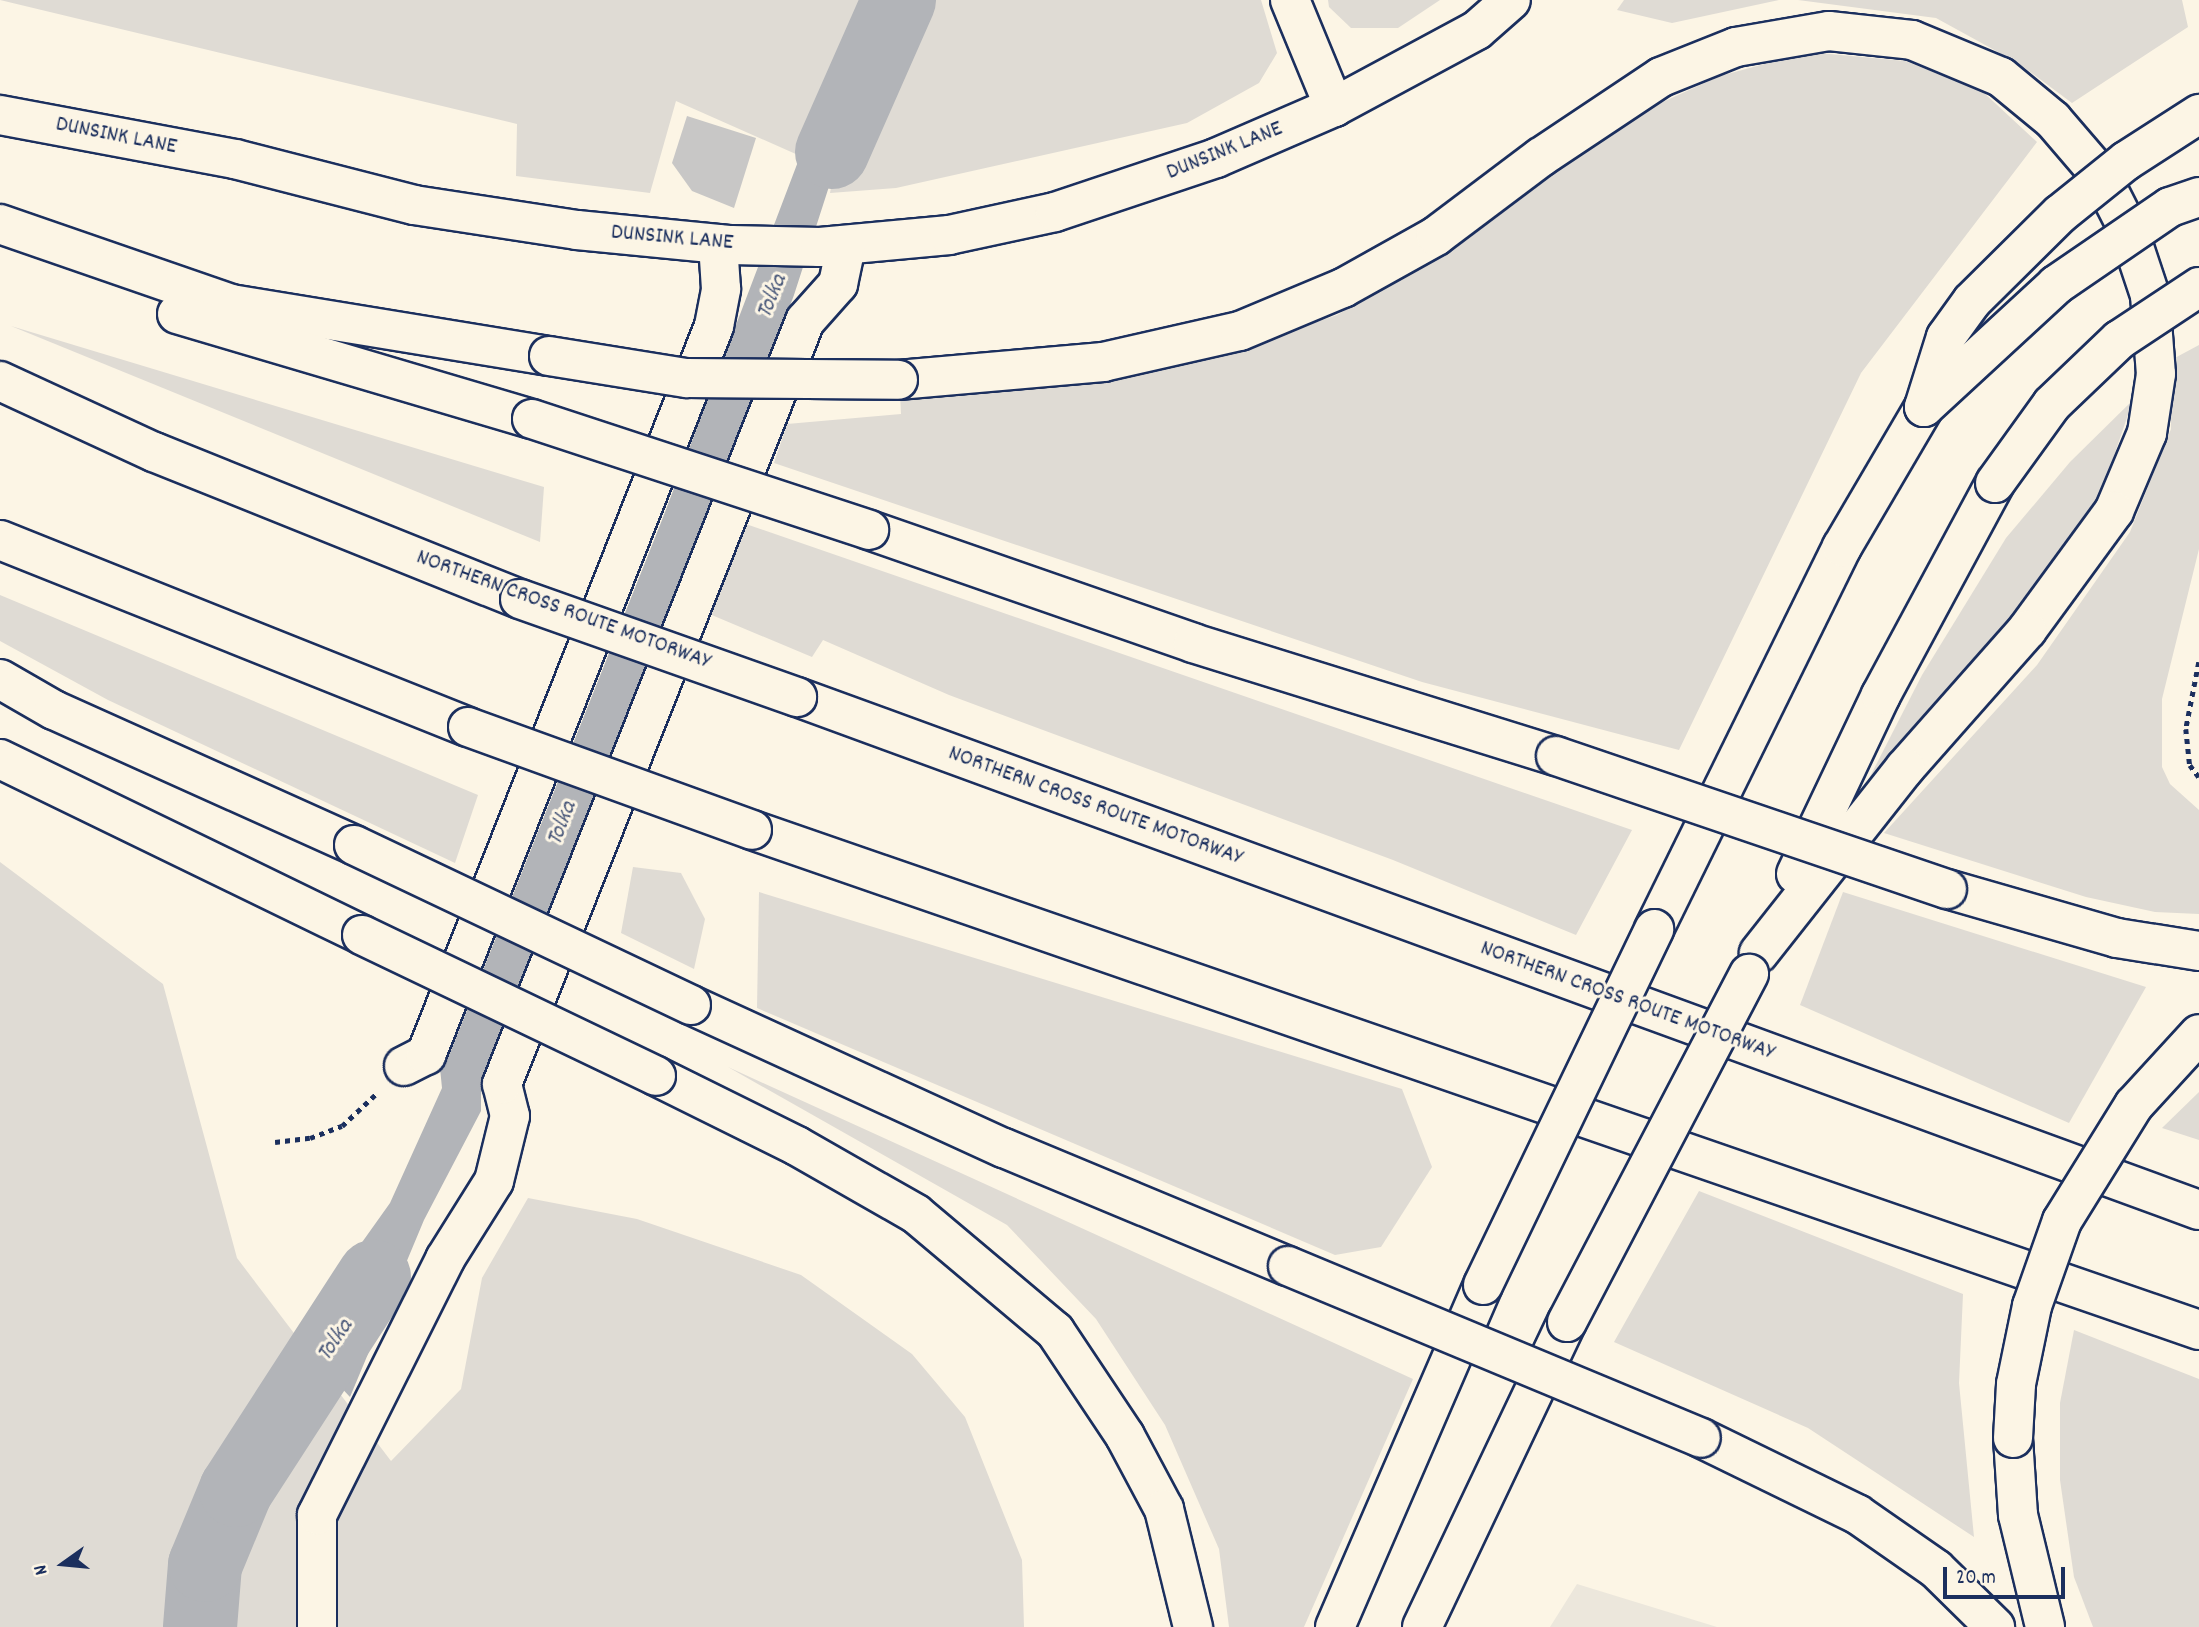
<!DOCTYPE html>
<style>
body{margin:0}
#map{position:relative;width:2199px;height:1627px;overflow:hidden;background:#fcf5e5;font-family:Dekko,sans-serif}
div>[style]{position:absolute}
.built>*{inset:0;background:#ece7dc}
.green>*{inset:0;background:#dfdbd4}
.water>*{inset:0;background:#b2b4b8}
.river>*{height:74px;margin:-37px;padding:0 37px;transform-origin:37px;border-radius:37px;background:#b2b4b8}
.building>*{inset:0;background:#c8c7c6}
.path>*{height:4.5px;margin-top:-2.25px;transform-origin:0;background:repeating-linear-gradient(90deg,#1b2f5e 0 5px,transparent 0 10px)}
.roads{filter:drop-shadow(2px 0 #1b2f5e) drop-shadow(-2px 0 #1b2f5e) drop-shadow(0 2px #1b2f5e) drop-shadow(0 -2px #1b2f5e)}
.minor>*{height:38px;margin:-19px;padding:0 19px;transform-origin:19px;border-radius:19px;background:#fcf5e5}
.major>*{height:38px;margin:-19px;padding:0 19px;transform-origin:19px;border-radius:19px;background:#fcf5e5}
.highway>*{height:38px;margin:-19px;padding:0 19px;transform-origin:19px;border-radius:19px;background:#fcf5e5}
.bridges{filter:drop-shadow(2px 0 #1b2f5e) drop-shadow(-2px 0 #1b2f5e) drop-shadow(0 2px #1b2f5e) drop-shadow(0 -2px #1b2f5e)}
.major-bridge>*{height:38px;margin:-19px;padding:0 19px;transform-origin:19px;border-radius:19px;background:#fcf5e5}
.highway-bridge>*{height:38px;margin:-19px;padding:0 19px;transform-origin:19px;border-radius:19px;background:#fcf5e5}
span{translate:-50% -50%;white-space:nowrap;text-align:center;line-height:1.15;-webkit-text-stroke:6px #fcf5e5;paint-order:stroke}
.street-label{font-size:23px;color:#1b2f5e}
.water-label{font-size:24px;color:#485779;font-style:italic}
.north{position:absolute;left:28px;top:1529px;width:70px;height:70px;-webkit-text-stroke:5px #fcf5e5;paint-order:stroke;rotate:255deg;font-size:19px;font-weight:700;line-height:28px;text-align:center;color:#1b2f5e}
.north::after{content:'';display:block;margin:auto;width:24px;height:32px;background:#1b2f5e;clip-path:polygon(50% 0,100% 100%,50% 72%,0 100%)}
.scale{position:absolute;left:1943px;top:1567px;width:122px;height:32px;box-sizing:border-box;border:4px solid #1b2f5e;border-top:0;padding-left:9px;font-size:21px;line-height:24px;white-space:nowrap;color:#1b2f5e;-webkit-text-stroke:5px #fcf5e5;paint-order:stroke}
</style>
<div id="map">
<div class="built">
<div style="clip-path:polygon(1577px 1584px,1717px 1627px,1550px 1627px)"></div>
</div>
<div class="green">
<div style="clip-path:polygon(0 0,1261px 0,1277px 53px,1259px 83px,1187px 123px,896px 188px,830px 193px,834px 171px,676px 101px,650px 193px,516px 176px,517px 124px)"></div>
<div style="clip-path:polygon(1328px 0,1440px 0,1398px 28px,1351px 28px,1329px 7px)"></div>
<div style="clip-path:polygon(1624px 0,1779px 0,1672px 23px,1617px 10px)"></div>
<div style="clip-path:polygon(1798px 0,2182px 0,2188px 27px,2072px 103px,2018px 63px,1936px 18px)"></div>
<div style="clip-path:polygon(1808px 52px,1905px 61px,1982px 91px,2037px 142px,1861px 373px,1679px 750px,1422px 682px,774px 463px,787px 424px,901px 414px,900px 394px,1113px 381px,1243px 347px,1337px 315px,1436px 258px,1634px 115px,1720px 76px)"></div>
<div style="clip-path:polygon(11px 326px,544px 487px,540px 542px)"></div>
<div style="clip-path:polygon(2199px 345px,2199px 549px,2162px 699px,2162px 767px,2170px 784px,2199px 810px,2199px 914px,2155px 912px,2086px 897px,1884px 833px,2037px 665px,2130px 532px,2171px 429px,2171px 360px)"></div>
<div style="clip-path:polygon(2133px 400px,2102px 491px,2034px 592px,1855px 806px,1922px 675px,2006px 538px,2070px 462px)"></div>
<div style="clip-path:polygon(740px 522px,1632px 830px,1576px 935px,1393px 860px,949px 695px,823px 640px,812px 657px,707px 613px)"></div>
<div style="clip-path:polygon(0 595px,478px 795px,455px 863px,108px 700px,0 641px)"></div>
<div style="clip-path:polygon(0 862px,163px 984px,237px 1258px,391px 1461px,461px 1389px,482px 1278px,528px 1198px,637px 1219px,801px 1275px,912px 1354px,965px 1417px,1022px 1560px,1024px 1627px,0 1627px)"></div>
<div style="clip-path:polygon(633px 867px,681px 873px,705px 919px,694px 969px,621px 933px)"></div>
<div style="clip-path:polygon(759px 892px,1402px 1089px,1432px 1167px,1381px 1247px,1335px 1255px,757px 1008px)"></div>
<div style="clip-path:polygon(1843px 892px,2146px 987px,2069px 1123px,1800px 1005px)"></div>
<div style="clip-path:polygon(728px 1067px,1413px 1379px,1304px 1627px,1229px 1627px,1219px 1549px,1165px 1425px,1096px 1319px,1007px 1225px)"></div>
<div style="clip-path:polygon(2199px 1092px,2199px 1140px,2162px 1128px)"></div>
<div style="clip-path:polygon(1699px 1191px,1963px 1294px,1959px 1383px,1974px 1537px,1808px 1428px,1614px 1342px)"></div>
<div style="clip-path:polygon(2074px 1330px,2199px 1379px,2199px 1627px,2093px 1627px,2074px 1577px,2060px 1480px,2060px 1403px)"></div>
</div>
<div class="water">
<div style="clip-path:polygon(857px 47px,885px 68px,834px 171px,794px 295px,680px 601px,481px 1092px,481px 1111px,424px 1220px,350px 1397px,320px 1365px,328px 1313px,348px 1262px,390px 1203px,442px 1088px,440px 1068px,450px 1053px,662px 520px,799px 159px)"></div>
</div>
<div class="river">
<div style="left:832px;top:152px;width:166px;rotate:-66.2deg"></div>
<div style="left:200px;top:1627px;width:62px;rotate:-85.4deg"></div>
<div style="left:205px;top:1565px;width:81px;rotate:-67.5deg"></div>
<div style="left:236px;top:1490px;width:254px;rotate:-57.1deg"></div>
</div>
<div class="building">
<div style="clip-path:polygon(687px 116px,756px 138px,734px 208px,692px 191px,672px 163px)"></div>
</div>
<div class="path">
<div style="left:2199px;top:662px;width:68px;rotate:101deg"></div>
<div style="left:2186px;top:729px;width:36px;rotate:84deg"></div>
<div style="left:2190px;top:765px;width:15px;rotate:53deg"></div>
<div style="left:275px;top:1142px;width:35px;rotate:-7deg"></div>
<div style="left:310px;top:1138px;width:34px;rotate:-21deg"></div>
<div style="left:342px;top:1126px;width:48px;rotate:-43.3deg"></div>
</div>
<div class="roads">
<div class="minor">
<div style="left:0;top:115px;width:239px;rotate:10.6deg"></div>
<div style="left:235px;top:159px;width:185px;rotate:14.4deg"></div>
<div style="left:414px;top:205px;width:165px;rotate:8.7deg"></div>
<div style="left:577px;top:230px;width:155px;rotate:5.6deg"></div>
<div style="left:731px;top:245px;width:89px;rotate:1.3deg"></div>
<div style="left:820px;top:247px;width:130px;rotate:-5.3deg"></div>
<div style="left:949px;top:235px;width:108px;rotate:-12.2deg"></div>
<div style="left:1055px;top:212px;width:170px;rotate:-18.5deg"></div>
<div style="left:1216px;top:158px;width:129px;rotate:-23.4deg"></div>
<div style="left:404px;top:1066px;width:25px;rotate:-27deg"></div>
<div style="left:426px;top:1055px;width:784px;rotate:-68.44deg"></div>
<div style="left:714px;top:326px;width:38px;rotate:-79deg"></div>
<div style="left:721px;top:289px;width:45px;rotate:-93.8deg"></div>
<div style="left:317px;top:1627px;width:112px;rotate:-90deg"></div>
<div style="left:317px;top:1515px;width:286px;rotate:-63.4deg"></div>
<div style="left:445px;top:1259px;width:92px;rotate:-57.9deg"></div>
<div style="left:494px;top:1181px;width:67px;rotate:-76.2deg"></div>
<div style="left:510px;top:1116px;width:33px;rotate:-104deg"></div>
<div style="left:502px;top:1084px;width:821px;rotate:-68.34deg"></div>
<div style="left:805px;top:321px;width:50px;rotate:-48.3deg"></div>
<div style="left:838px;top:284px;width:38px;rotate:-78deg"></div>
</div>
<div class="major">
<div style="left:1290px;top:0;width:116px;rotate:67.6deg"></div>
<div style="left:1334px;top:107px;width:162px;rotate:-28.3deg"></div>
<div style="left:1477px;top:30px;width:45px;rotate:-41.4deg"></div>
</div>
<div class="highway">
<div style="left:0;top:224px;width:244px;rotate:19.1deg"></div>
<div style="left:231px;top:304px;width:322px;rotate:9.3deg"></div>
<div style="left:177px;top:314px;width:370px;rotate:16.5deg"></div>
<div style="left:898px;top:380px;width:206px;rotate:-5deg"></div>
<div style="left:1103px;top:362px;width:140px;rotate:-12.8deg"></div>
<div style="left:1240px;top:331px;width:112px;rotate:-22.7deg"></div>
<div style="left:1343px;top:288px;width:107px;rotate:-29.2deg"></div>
<div style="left:1436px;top:236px;width:131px;rotate:-37deg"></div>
<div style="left:1541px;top:157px;width:144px;rotate:-33.7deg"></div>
<div style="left:1661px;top:77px;width:81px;rotate:-21.8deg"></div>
<div style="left:1736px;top:47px;width:94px;rotate:-9.8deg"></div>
<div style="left:1829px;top:31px;width:83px;rotate:6.2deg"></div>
<div style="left:1912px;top:40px;width:96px;rotate:22.6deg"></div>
<div style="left:2001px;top:77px;width:67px;rotate:39.6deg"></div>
<div style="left:2053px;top:120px;width:74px;rotate:49.4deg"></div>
<div style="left:2101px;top:176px;width:59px;rotate:63deg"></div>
<div style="left:2128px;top:229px;width:70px;rotate:71.6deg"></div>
<div style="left:2150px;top:295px;width:79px;rotate:85.7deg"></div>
<div style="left:2156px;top:374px;width:60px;rotate:98.7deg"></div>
<div style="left:2147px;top:433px;width:85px;rotate:112.9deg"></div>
<div style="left:2114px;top:511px;width:147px;rotate:126.2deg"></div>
<div style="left:2027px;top:630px;width:184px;rotate:131.5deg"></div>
<div style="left:1905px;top:768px;width:236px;rotate:128.3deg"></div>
<div style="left:0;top:381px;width:170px;rotate:24.8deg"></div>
<div style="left:154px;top:452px;width:394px;rotate:21.9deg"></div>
<div style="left:869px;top:530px;width:343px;rotate:19.2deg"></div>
<div style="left:1193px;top:643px;width:380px;rotate:17.3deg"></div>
<div style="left:0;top:540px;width:504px;rotate:21.78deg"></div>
<div style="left:0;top:679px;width:62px;rotate:29.9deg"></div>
<div style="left:54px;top:710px;width:329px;rotate:24.2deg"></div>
<div style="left:797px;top:697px;width:1493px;rotate:20.1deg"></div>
<div style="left:0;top:759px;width:403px;rotate:25.9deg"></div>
<div style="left:752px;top:830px;width:1531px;rotate:19.06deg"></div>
<div style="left:1796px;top:874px;width:198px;rotate:-64.6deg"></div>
<div style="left:1881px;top:695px;width:241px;rotate:-61.7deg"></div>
<div style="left:1947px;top:889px;width:177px;rotate:16.1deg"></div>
<div style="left:2117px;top:938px;width:83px;rotate:9deg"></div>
<div style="left:1654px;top:929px;width:426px;rotate:-63.8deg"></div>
<div style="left:1842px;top:547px;width:162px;rotate:-59.6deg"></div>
<div style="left:691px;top:1005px;width:344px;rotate:24.6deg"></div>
<div style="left:1004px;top:1148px;width:308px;rotate:22.6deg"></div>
<div style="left:656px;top:1076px;width:157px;rotate:26.4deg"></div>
<div style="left:797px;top:1146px;width:137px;rotate:29.7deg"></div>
<div style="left:916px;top:1214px;width:182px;rotate:40.1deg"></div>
<div style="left:1055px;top:1331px;width:126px;rotate:56.3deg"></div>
<div style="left:1125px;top:1436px;width:83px;rotate:61.9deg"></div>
<div style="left:1164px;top:1509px;width:122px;rotate:76.2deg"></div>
<div style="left:1701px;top:1438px;width:174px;rotate:26deg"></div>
<div style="left:1857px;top:1514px;width:96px;rotate:34.8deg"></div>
<div style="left:1936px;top:1569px;width:83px;rotate:44.5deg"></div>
<div style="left:2013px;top:1438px;width:77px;rotate:86.3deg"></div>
<div style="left:2018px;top:1515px;width:115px;rotate:76.4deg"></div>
<div style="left:1335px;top:1627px;width:373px;rotate:-66.6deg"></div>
<div style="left:1422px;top:1627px;width:338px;rotate:-64.6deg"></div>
</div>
</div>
<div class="bridges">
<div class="major-bridge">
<div style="left:1924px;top:407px;width:73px;rotate:-72.6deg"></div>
<div style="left:1946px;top:337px;width:44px;rotate:-54.2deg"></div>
<div style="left:1972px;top:301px;width:124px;rotate:-44.7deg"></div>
<div style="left:2060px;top:214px;width:85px;rotate:-38.8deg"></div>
<div style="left:2126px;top:161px;width:87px;rotate:-32.8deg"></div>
</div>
<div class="highway-bridge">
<div style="left:549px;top:356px;width:140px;rotate:9.1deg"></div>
<div style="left:687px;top:378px;width:211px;rotate:0.5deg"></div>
<div style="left:1924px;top:407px;width:180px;rotate:-42.7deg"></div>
<div style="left:2056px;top:285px;width:138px;rotate:-34.4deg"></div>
<div style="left:2170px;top:207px;width:31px;rotate:-19deg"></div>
<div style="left:532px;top:419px;width:355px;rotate:18.2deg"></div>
<div style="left:1995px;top:483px;width:97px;rotate:-54.2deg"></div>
<div style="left:2052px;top:404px;width:93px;rotate:-43.7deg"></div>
<div style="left:2119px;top:340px;width:96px;rotate:-33.5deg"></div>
<div style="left:520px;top:599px;width:294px;rotate:19.5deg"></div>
<div style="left:468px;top:727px;width:302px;rotate:19.9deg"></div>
<div style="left:1556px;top:756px;width:413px;rotate:18.8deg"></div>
<div style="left:354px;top:845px;width:373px;rotate:25.4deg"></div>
<div style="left:362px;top:935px;width:326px;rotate:25.6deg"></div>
<div style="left:1288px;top:1266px;width:447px;rotate:22.6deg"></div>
<div style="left:1483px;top:1285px;width:395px;rotate:-64.3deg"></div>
<div style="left:1567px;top:1322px;width:393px;rotate:-62.4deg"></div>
<div style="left:2013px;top:1438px;width:54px;rotate:-86.8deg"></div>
<div style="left:2016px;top:1384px;width:80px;rotate:-78.4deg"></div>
<div style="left:2032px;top:1306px;width:90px;rotate:-70.6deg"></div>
<div style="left:2062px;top:1221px;width:137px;rotate:-58.2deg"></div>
<div style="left:2134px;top:1105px;width:96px;rotate:-47.5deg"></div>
</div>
</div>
<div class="street-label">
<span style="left:116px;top:137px;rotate:11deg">DUNSINK LANE</span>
<span style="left:1225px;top:152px;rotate:-22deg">DUNSINK LANE</span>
<span style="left:672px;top:239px;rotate:5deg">DUNSINK LANE</span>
<span style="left:563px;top:611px;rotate:20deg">NORTHERN CROSS ROUTE MOTORWAY</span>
<span style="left:1095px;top:807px;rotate:20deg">NORTHERN CROSS ROUTE MOTORWAY</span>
<span style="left:1627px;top:1002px;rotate:20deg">NORTHERN CROSS ROUTE MOTORWAY</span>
</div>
<div class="water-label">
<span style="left:773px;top:297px;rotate:-68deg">Tolka</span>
<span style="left:563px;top:824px;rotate:-69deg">Tolka</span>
<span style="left:336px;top:1341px;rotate:-56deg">Tolka</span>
</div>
<div class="north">N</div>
<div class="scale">20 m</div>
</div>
